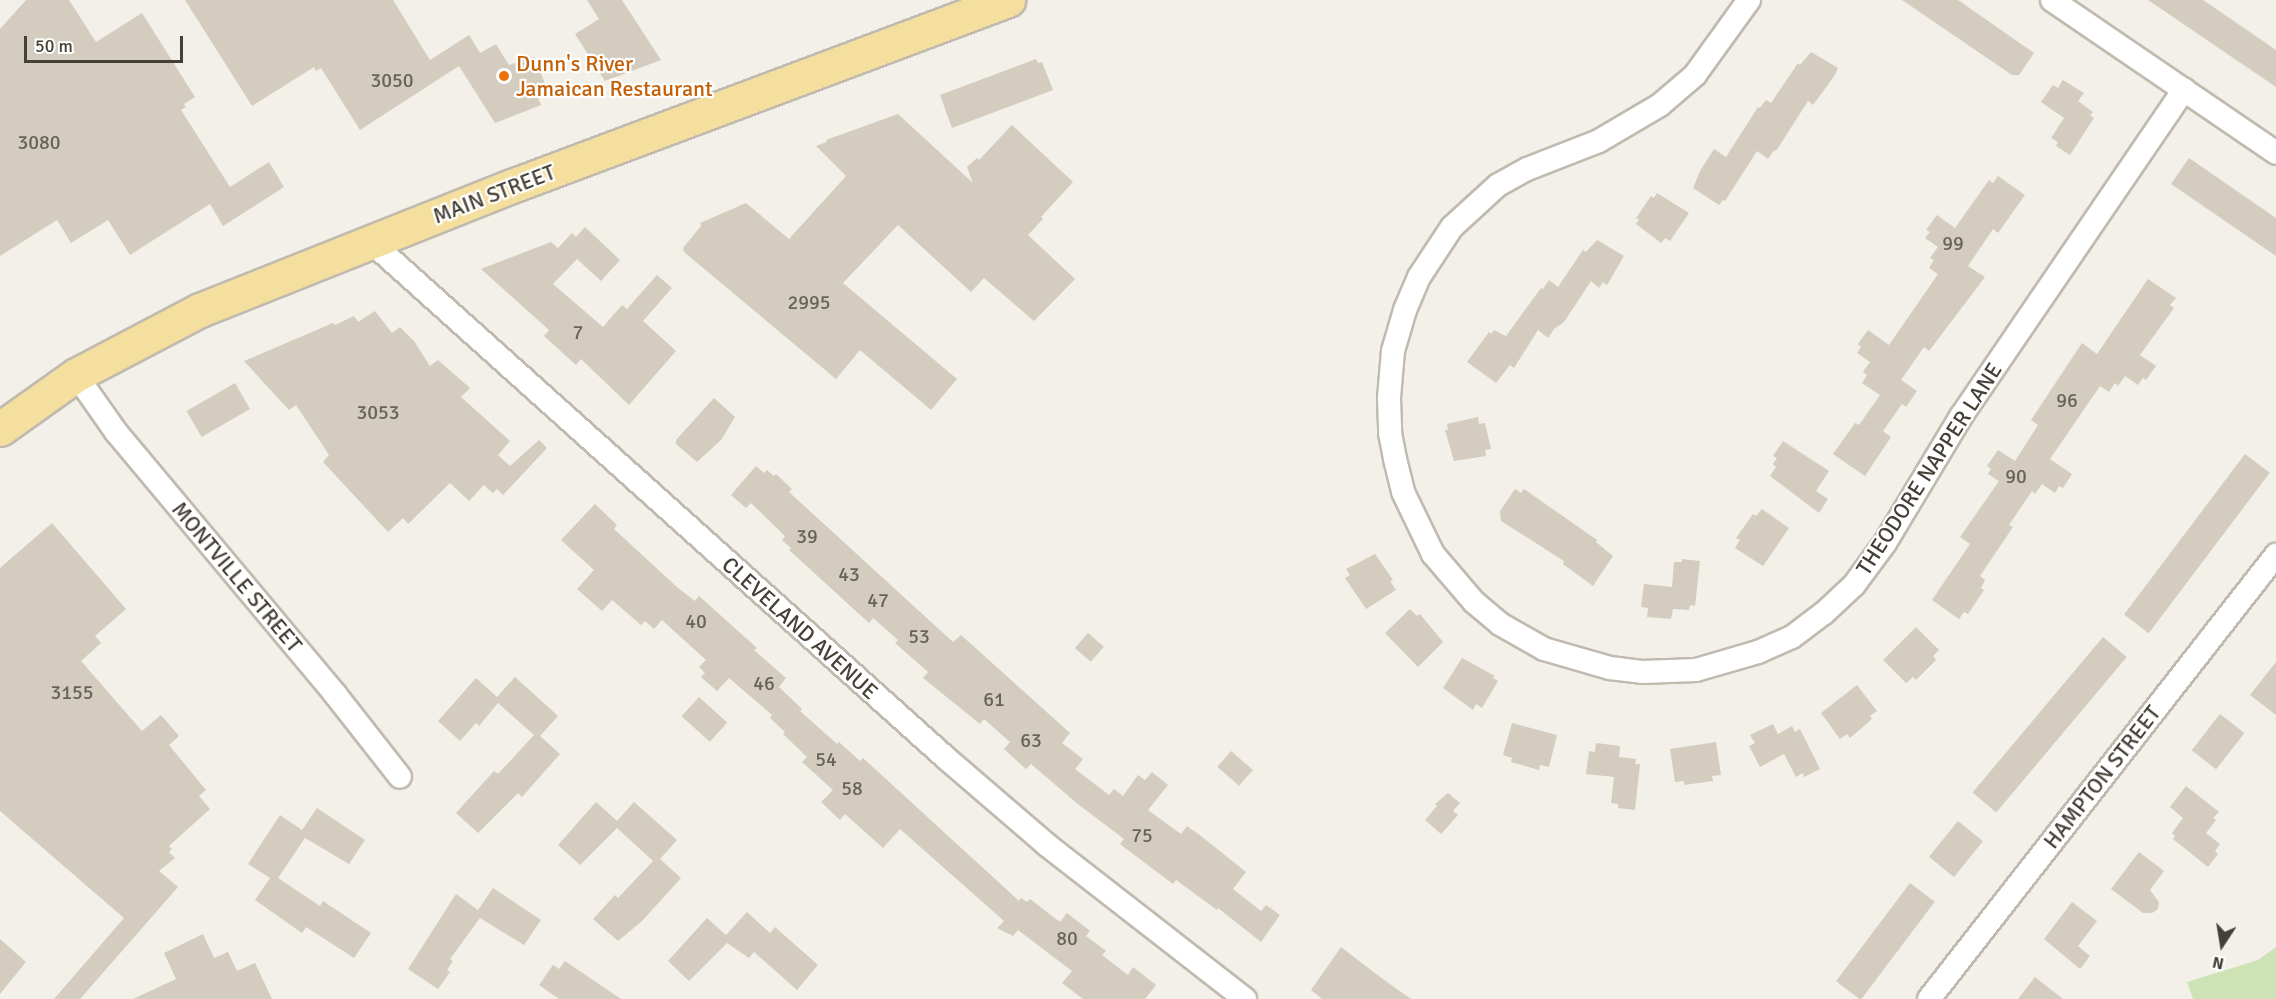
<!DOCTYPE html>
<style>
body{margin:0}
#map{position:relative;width:2276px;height:999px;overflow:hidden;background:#f2f0e8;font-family:Signika,sans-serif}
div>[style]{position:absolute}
.green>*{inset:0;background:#cde3b5}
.building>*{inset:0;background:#d3ccbf;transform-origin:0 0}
.roads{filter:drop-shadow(2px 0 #c0baaf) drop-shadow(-2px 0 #c0baaf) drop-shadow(0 2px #c0baaf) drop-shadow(0 -2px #c0baaf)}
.minor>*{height:22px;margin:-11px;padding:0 11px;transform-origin:11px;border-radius:11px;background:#fff}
.primary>*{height:33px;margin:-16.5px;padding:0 16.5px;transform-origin:16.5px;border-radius:16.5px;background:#f5df9f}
.dots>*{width:16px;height:16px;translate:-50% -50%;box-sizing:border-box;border:3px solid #fff;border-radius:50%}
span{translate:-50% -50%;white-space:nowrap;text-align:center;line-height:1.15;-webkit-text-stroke:4.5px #fff;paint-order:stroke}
.number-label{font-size:20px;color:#686359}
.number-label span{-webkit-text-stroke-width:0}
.food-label{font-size:22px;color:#c56008}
.left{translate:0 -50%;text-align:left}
.street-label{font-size:22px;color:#454037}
.north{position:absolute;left:2192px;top:915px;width:60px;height:60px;-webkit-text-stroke:4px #fff;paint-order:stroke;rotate:192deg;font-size:16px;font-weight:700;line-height:24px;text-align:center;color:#454037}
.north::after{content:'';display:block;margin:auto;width:21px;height:27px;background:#454037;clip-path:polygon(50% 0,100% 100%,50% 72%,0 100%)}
.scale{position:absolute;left:24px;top:36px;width:159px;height:27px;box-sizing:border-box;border:3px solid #454037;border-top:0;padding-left:8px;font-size:18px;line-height:21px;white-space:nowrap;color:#454037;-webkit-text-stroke:4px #fff;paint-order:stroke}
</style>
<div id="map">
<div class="green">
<div style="clip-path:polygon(2276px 947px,2276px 999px,2193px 999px,2187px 982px,2258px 960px)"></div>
</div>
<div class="building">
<div style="clip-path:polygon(26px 0,69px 0,96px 42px,142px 13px,195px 97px,184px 104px,186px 107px,181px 110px,230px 187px,269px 162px,284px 187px,223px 226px,210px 204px,130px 255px,108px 220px,71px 243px,57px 220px,0 256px,0 29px)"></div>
<div style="clip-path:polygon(185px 0,393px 0,430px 60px,469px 35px,480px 53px,496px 44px,509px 65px,534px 57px,547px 88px,536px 92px,541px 105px,495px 123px,459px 66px,360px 130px,321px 68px,316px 71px,314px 67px,252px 106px)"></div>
<div style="clip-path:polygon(587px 0,622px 0,661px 60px,605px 81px,575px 34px,599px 19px)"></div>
<div style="clip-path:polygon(1902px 0,1958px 0,2034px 53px,2019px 75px,2012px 75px)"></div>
<div style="clip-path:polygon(2148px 0,2203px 0,2241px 26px,2276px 50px,2276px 87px)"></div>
<div style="clip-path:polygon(1811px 52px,1838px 68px,1835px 75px,1813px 105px,1808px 101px,1776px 151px,1774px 150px,1768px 159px,1757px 151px,1725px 201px,1723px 200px,1719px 205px,1693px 188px,1700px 171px,1714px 149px,1726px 157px,1758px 107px,1760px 108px,1766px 100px,1771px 103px,1798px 63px,1800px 65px)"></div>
<div style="clip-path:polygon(1036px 59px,1038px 63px,1042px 62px,1053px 90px,952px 128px,940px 95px)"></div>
<div style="clip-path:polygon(2063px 80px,2084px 93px,2078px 101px,2093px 112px,2090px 115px,2094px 118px,2070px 155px,2056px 146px,2058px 142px,2051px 138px,2064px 118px,2041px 102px,2053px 85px,2058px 88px)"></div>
<div style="clip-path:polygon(898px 114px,973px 183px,967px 167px,977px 158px,979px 160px,1012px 125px,1073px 182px,1041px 217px,1043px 219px,1028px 235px,1075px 279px,1034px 321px,984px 278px,971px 292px,898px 225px,843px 283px,957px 379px,931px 410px,860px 350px,836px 379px,684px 252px,683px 248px,701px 226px,700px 223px,746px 203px,789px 239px,846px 176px,816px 146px,827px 142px,826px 140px)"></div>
<div style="clip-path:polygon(2189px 158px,2276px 218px,2276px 256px,2171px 184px)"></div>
<div style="clip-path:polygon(1998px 176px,2025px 195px,1998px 233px,1993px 229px,1968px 266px,1985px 277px,1929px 351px,1924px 347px,1901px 380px,1917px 391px,1906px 407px,1902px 404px,1883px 431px,1891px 437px,1865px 476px,1833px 454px,1855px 423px,1859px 425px,1880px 395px,1862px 383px,1867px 375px,1863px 372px,1870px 362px,1857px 353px,1861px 347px,1858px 344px,1868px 330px,1889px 345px,1938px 274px,1929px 268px,1934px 260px,1930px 258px,1938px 247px,1925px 238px,1930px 232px,1926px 230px,1937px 215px,1955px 228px,1989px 180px,1993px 183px)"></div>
<div style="clip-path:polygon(1657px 193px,1689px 213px,1670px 241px,1665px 238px,1661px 243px,1636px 224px,1639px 220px,1636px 218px,1651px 196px,1654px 198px)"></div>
<div style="clip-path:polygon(585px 227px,620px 260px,601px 281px,577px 259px,553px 284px,603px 327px,622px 305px,627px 309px,657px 275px,672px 288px,643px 321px,676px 351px,629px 405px,581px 359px,576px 365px,544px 336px,549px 330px,481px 269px,551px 242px,558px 248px,572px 233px,576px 237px)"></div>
<div style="clip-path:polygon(1597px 240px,1624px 256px,1607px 285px,1603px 282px,1599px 288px,1591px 281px,1564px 322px,1554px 329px,1548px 338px,1538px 330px,1514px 368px,1510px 365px,1496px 383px,1467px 362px,1489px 332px,1491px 334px,1494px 330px,1506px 336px,1541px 288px,1543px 289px,1549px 280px,1558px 287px,1583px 250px,1586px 252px)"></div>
<div style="clip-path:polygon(2148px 279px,2176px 298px,2170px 305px,2174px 308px,2140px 355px,2156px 366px,2146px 380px,2143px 378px,2138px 385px,2125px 376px,2118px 386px,2115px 383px,2109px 392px,2100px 386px,2050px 459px,2072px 474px,2063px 488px,2059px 486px,2055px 493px,2042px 484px,2035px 494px,2032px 491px,2009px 525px,2013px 527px,1980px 576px,1985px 580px,1981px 588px,1984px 590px,1968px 614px,1964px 612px,1959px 619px,1932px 600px,1970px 544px,1960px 537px,1999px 481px,1988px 474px,1991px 469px,1987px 466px,1998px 450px,2015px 461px,2038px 425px,2031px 420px,2082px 343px,2097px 354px)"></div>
<div style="clip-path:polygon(375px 311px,392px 333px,400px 327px,414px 341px,430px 366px,438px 360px,470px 388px,461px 397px,510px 441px,498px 455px,510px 466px,539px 440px,547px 448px,503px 495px,497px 489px,493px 493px,484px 485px,469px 501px,450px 483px,408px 524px,403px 518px,388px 532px,323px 462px,329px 455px,296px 405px,289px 410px,244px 361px,333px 323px,335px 325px,354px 316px,358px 322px)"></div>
<div style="left:235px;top:383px;width:30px;height:56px;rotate:60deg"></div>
<div style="clip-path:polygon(714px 398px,735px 417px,721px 440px,697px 462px,676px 444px,676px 440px)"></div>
<div style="clip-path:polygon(1478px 417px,1479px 424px,1485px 423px,1491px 449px,1485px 450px,1486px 456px,1454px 461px,1445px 430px,1448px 430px,1447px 424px)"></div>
<div style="clip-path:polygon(1783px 441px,1829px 471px,1816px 491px,1828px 499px,1819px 513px,1770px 476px,1776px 467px,1773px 464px,1777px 458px,1773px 456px)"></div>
<div style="left:2245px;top:454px;width:31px;height:201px;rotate:37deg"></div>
<div style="clip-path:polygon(756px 466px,764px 473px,767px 470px,774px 476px,776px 474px,792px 489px,789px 492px,953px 642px,961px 635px,1070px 733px,1062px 743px,1083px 759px,1075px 769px,1109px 795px,1114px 789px,1123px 796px,1138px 775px,1145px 780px,1152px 772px,1168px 785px,1148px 810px,1181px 834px,1187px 826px,1201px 836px,1246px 872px,1233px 889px,1261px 911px,1266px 905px,1280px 915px,1261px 942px,1218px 908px,1217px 910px,1176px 880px,1173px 884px,1120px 844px,1124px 839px,1079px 805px,1031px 764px,1026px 769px,1004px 749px,1010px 742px,984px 719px,980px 724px,923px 678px,928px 672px,895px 643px,898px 640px,873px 618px,869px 623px,789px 550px,791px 548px,782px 540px,785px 536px,751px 503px,746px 508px,731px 495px)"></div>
<div style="clip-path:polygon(1515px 489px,1521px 493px,1524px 489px,1597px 540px,1596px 542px,1613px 556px,1593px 586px,1563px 564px,1564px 561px,1501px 521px,1500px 511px)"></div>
<div style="clip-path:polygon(595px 504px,617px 525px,614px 529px,678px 588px,695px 601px,699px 596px,757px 648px,754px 650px,786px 678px,779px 687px,802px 709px,800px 711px,837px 744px,839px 742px,860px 761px,863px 758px,1019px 901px,1021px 898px,1027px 902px,1030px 899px,1060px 922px,1067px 913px,1090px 931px,1086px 936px,1106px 951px,1102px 955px,1128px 975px,1133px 967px,1156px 985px,1145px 999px,1083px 999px,1062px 983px,1072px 971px,1018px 930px,1013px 936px,997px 928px,1004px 921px,900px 829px,883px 848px,845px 814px,840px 820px,821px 802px,833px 790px,802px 762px,807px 757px,783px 734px,785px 732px,770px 718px,772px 715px,729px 678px,717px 691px,701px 677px,705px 673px,699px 667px,706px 660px,662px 620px,654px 629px,645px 621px,641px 625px,612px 600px,602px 611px,577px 589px,594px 570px,561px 540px)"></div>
<div style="clip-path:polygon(1762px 509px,1789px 528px,1763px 566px,1735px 548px,1740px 540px,1736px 538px,1753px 514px,1756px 516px)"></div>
<div style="clip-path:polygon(52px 523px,126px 609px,95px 636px,101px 643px,81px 661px,142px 731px,161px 715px,179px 736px,169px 745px,206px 790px,199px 796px,210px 809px,169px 846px,172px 849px,169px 852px,175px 858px,159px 871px,178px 887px,80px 999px,54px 999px,124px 918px,0 811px,0 568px)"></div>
<div style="clip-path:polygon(1375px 554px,1393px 580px,1390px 581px,1396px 590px,1366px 609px,1345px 578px,1350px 575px,1346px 569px)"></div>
<div style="clip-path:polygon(1682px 559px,1700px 561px,1695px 606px,1690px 605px,1689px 610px,1673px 609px,1671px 619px,1647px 617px,1648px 608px,1641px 607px,1644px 584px,1672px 587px,1674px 562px,1682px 562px)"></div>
<div style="clip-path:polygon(1410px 609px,1417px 616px,1420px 614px,1443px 642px,1418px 667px,1385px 633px)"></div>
<div style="clip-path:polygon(1916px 627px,1939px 650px,1933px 656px,1936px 660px,1916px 680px,1913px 677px,1906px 683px,1883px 660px)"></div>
<div style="left:1088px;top:633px;width:21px;height:20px;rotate:41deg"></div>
<div style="left:2103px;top:637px;width:31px;height:203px;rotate:40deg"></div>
<div style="clip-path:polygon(1462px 658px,1495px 676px,1493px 678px,1498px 681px,1482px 708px,1476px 704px,1473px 710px,1443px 688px)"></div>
<div style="clip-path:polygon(2276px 662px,2276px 715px,2250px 695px)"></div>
<div style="clip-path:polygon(515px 677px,558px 716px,540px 736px,560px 754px,522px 797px,518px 793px,478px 833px,456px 813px,494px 771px,498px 774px,534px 735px,498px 703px,479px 726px,476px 723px,460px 741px,438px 721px,476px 678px,497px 697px)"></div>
<div style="clip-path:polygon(1857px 685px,1877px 711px,1870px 716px,1872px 719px,1850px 738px,1847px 734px,1840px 739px,1821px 713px)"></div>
<div style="left:699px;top:697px;width:38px;height:26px;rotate:42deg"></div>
<div style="left:2220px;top:714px;width:31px;height:46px;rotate:38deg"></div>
<div style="clip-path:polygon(1512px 723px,1557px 735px,1549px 767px,1540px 765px,1539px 770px,1511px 762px,1512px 758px,1503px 755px)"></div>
<div style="clip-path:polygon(1773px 724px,1778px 734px,1792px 726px,1795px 732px,1800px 729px,1820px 769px,1804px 777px,1803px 773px,1796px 777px,1784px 754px,1760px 767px,1749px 746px,1755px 743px,1750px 735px)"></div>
<div style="clip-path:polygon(1716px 742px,1721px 775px,1712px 776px,1713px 781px,1684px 785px,1684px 781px,1675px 782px,1670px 749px)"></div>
<div style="clip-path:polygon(1596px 743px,1620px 746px,1619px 757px,1636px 759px,1635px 764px,1640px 764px,1635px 810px,1618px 808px,1618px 804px,1611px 803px,1614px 777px,1586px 774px,1589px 751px,1595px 752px)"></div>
<div style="left:1231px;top:751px;width:29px;height:21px;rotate:41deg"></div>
<div style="clip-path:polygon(2186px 786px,2219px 812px,2213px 818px,2216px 820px,2206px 833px,2220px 844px,2215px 851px,2218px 854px,2208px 867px,2173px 839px,2175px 836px,2172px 833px,2183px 818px,2170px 807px)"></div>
<div style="clip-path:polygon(1448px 793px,1460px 803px,1453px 811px,1458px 815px,1441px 834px,1425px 820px,1437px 806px,1435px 804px)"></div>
<div style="clip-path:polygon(596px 802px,617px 821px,634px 802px,677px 840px,660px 859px,681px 878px,642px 921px,618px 941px,593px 919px,615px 895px,618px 898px,653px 861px,617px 828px,580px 865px,558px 845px)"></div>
<div style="clip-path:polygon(317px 808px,365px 840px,349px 864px,305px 838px,278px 878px,320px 906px,323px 901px,371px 933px,354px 958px,306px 927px,302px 933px,255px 900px,270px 878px,248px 864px,280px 815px,302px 830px)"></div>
<div style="left:1958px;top:821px;width:32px;height:46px;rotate:39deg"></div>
<div style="clip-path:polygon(2139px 852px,2164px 871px,2150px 890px,2159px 902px,2158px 909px,2152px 913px,2143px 913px,2111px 889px)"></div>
<div style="left:1910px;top:883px;width:31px;height:123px;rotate:37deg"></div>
<div style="clip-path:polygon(493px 888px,541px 920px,524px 945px,480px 918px,450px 959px,453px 961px,447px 970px,450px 972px,438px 989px,408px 969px,456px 894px,478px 910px)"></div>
<div style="clip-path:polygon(2072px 902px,2097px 921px,2078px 946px,2090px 956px,2080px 969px,2044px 939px)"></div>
<div style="clip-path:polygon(747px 912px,770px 933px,775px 927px,818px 965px,797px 990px,754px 952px,749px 958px,727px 943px,689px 981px,668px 961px,707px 918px,726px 935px)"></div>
<div style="clip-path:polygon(203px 934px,214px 958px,228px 952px,237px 971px,255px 963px,272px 999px,133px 999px,176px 979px,164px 953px)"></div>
<div style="clip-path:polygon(0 939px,26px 962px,0 994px)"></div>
<div style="clip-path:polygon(1341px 947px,1380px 977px,1411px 999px,1322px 999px,1311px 990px)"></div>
<div style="clip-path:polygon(565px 961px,621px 999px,559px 999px,539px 985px,553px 965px,559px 969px)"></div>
<div style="clip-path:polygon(2035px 977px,2063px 999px,2018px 999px)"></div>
</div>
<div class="roads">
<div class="minor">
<div style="left:1749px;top:0;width:92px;rotate:125.8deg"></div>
<div style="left:1695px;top:75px;width:46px;rotate:139.4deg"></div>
<div style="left:1660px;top:105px;width:71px;rotate:149.5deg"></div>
<div style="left:1599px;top:141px;width:77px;rotate:158.7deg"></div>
<div style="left:1527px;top:169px;width:33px;rotate:151deg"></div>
<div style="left:1498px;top:185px;width:62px;rotate:137.6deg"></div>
<div style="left:1452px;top:227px;width:60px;rotate:123.4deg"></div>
<div style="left:1419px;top:277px;width:36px;rotate:113deg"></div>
<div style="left:1405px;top:310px;width:43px;rotate:106.3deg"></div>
<div style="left:1393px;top:351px;width:47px;rotate:94.9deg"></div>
<div style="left:1389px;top:398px;width:35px;rotate:88deg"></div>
<div style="left:1390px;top:433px;width:26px;rotate:79deg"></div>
<div style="left:1395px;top:459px;width:34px;rotate:76deg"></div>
<div style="left:1403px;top:492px;width:69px;rotate:64.2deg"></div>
<div style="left:1433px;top:554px;width:63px;rotate:49.5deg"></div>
<div style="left:1474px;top:602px;width:34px;rotate:40deg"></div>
<div style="left:1500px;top:624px;width:51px;rotate:29.6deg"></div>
<div style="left:1544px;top:649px;width:69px;rotate:16.1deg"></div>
<div style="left:1610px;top:668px;width:32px;rotate:7deg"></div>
<div style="left:1642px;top:672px;width:54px;rotate:-2.1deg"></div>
<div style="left:1696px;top:670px;width:65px;rotate:-16.2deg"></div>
<div style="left:1758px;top:652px;width:37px;rotate:-24deg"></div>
<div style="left:1792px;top:637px;width:39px;rotate:-37deg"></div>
<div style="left:1823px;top:614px;width:42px;rotate:-43.1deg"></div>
<div style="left:1854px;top:585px;width:52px;rotate:-53.6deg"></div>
<div style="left:1885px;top:543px;width:149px;rotate:-59deg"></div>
<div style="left:1962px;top:415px;width:394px;rotate:-55.7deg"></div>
<div style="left:2052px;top:0;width:271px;rotate:34.3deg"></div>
<div style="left:370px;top:241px;width:774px;rotate:41.91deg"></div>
<div style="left:946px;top:758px;width:133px;rotate:40.7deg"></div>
<div style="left:1047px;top:845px;width:251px;rotate:37.9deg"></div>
<div style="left:76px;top:375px;width:70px;rotate:54.9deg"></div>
<div style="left:116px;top:432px;width:341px;rotate:50.1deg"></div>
<div style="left:335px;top:694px;width:105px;rotate:51.9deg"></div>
<div style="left:1929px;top:999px;width:564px;rotate:-51.99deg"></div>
</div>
<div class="primary">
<div style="left:0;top:429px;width:93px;rotate:-35.4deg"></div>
<div style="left:76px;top:375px;width:140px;rotate:-27.7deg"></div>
<div style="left:200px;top:310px;width:336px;rotate:-21.7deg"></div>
<div style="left:512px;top:186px;width:530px;rotate:-20.56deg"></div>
</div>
</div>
<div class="dots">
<div style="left:504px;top:76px;background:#e8710a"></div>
</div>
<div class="number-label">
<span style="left:392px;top:80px">3050</span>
<span style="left:39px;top:142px">3080</span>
<span style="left:1953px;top:243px">99</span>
<span style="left:809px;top:302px">2995</span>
<span style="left:578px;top:332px">7</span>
<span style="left:2067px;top:400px">96</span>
<span style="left:378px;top:412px">3053</span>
<span style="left:2016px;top:476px">90</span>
<span style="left:807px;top:536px">39</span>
<span style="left:849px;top:574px">43</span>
<span style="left:878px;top:600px">47</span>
<span style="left:696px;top:621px">40</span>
<span style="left:919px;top:636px">53</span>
<span style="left:764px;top:683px">46</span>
<span style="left:72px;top:692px">3155</span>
<span style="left:994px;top:699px">61</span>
<span style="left:1031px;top:740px">63</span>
<span style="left:826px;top:759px">54</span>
<span style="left:852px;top:788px">58</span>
<span style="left:1142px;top:835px">75</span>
<span style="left:1067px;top:938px">80</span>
</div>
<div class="food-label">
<span class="left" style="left:516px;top:76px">Dunn's River<br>Jamaican Restaurant</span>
</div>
<div class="street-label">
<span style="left:494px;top:194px;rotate:-21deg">MAIN STREET</span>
<span style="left:1929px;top:469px;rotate:-57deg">THEODORE NAPPER LANE</span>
<span style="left:237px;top:577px;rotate:50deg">MONTVILLE STREET</span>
<span style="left:800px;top:628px;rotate:42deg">CLEVELAND AVENUE</span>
<span style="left:2102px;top:777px;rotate:-52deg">HAMPTON STREET</span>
</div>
<div class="north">N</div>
<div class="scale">50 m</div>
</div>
